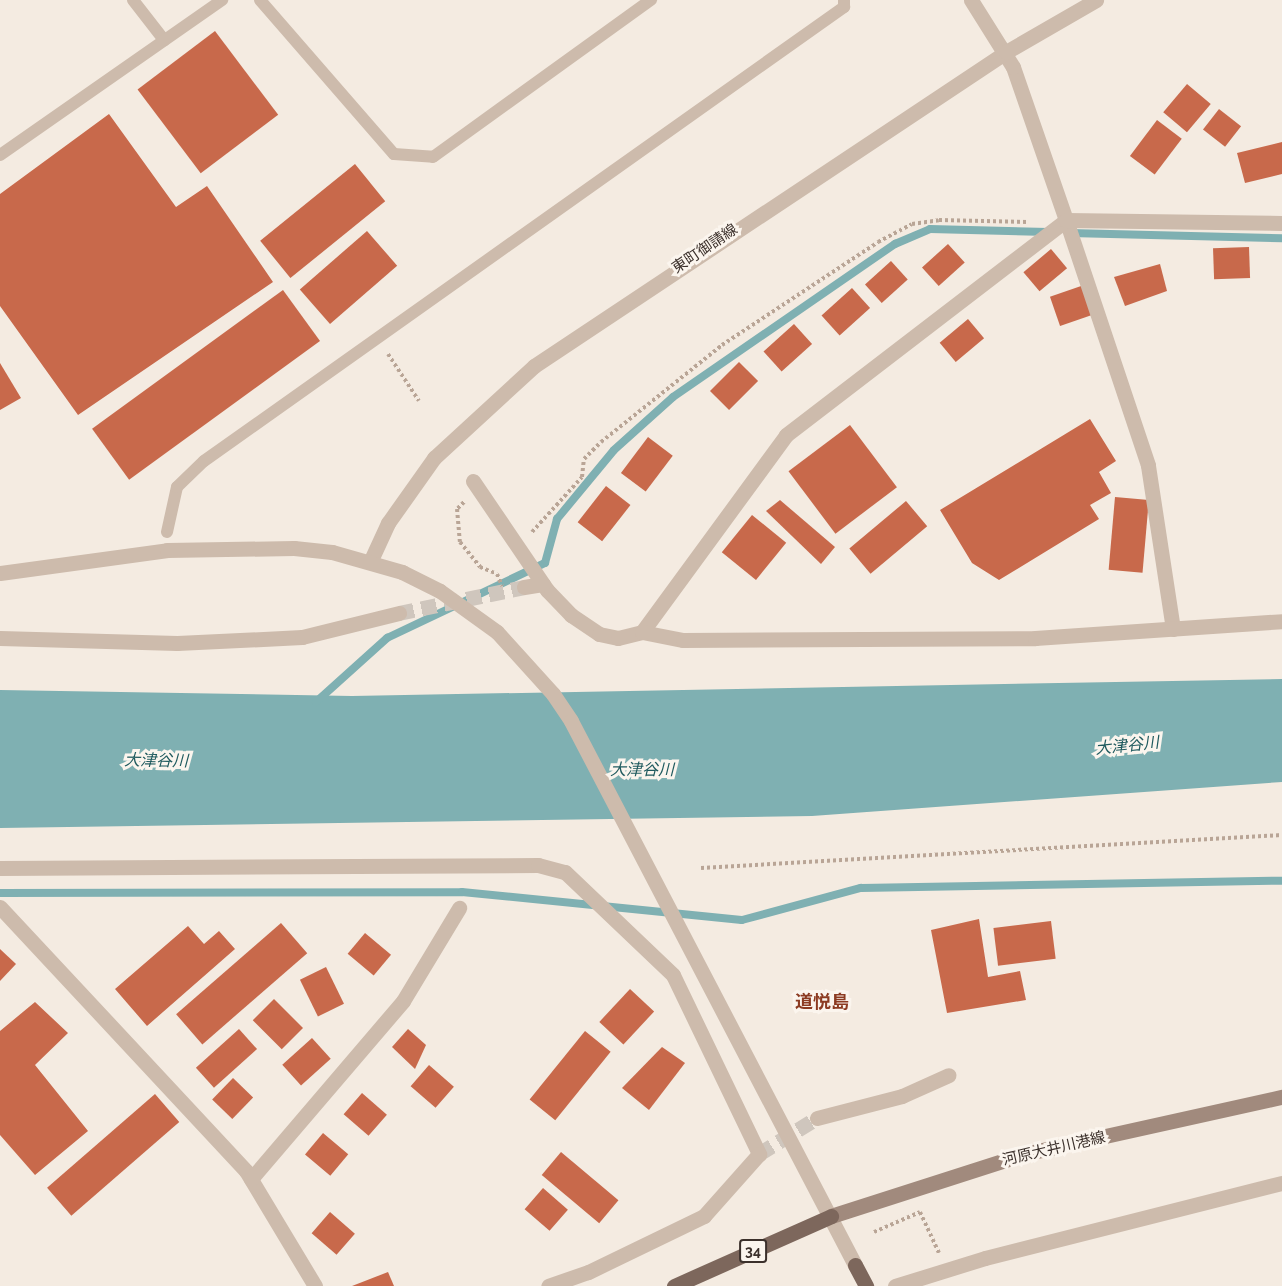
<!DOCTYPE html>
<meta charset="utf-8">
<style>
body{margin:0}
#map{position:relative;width:1282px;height:1286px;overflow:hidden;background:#f4ebe1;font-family:Raleway,"Noto Sans JP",sans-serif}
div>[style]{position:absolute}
.water>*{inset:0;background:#7fb0b2}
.stream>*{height:8px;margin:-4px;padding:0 4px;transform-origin:4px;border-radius:4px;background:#7fb0b2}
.building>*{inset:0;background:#c8694b;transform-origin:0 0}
.minor-tunnel>*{height:15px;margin-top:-7.5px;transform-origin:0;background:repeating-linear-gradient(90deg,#cfc6bd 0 15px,transparent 0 23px)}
.path>*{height:4px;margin-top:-2px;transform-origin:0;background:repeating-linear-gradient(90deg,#b9a596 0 3px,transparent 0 6px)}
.service>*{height:12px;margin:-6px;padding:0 6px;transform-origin:6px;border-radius:6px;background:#cdbbac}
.minor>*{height:15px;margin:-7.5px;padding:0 7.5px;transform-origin:7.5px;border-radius:7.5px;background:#cdbbac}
.tertiary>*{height:15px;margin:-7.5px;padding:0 7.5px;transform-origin:7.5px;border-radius:7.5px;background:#cdbbac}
.secondary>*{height:15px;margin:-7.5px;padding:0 7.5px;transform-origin:7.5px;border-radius:7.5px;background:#a18a7d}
.primary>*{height:15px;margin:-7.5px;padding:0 7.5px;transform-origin:7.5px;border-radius:7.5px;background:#7d675c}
span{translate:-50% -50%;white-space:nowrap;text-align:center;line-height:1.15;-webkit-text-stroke:6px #fbf5ee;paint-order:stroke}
.shield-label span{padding:2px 4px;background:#fbf5ee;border:2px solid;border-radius:4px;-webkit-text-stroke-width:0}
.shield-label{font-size:14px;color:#3b302b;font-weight:700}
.street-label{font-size:15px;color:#3b302b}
.water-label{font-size:16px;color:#1f5a5e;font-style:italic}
.quarter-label{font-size:18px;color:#8c3b22;font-weight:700}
</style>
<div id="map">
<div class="water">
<div style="clip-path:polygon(1282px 679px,1282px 782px,812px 816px,0 828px,0 690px,352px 696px)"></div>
</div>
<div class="stream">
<div style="left:1070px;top:233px;width:212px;rotate:1.4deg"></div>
<div style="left:316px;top:702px;width:96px;rotate:-42deg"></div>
<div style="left:387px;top:638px;width:175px;rotate:-25.4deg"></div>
<div style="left:545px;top:563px;width:46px;rotate:-74.7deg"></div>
<div style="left:557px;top:519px;width:89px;rotate:-50.4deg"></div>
<div style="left:614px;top:450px;width:79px;rotate:-41.9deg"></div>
<div style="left:673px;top:397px;width:270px;rotate:-34.6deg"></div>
<div style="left:895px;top:244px;width:38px;rotate:-23deg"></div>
<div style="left:930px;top:229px;width:118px;rotate:1.5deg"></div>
<div style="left:0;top:893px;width:462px;rotate:-0.1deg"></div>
<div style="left:462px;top:892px;width:281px;rotate:5.7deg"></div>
<div style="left:742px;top:920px;width:123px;rotate:-15.1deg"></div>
<div style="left:861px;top:888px;width:421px;rotate:-1deg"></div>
</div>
<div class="building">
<div style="left:215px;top:31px;width:105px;height:97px;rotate:53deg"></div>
<div style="left:1187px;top:84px;width:31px;height:37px;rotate:40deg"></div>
<div style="left:1219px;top:109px;width:28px;height:26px;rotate:38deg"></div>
<div style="clip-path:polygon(109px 114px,176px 207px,207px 186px,273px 282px,78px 415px,0 306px,0 194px)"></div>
<div style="left:1157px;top:120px;width:31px;height:45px;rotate:37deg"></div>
<div style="clip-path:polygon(1282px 142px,1282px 174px,1245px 183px,1237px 153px)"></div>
<div style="left:355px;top:164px;width:48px;height:122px;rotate:51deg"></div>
<div style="left:367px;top:231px;width:46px;height:89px;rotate:49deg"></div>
<div style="left:948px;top:244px;width:25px;height:35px;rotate:48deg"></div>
<div style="left:1249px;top:247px;width:31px;height:36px;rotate:88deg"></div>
<div style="left:1051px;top:249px;width:25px;height:36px;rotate:50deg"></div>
<div style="left:891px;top:261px;width:25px;height:35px;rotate:48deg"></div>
<div style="clip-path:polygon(1160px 264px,1167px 291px,1125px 306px,1114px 277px)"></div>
<div style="left:1084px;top:285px;width:31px;height:36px;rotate:71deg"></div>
<div style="left:852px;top:288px;width:27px;height:41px;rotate:48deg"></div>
<div style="left:283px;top:290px;width:63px;height:236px;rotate:54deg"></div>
<div style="left:968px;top:319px;width:25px;height:37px;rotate:50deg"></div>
<div style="left:794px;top:324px;width:27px;height:41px;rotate:48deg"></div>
<div style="left:739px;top:362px;width:27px;height:41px;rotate:45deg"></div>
<div style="clip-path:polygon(0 363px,21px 398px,0 410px)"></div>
<div style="clip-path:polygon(1090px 419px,1116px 461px,1099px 472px,1111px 493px,1090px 505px,1099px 519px,999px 580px,972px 563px,940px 510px)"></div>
<div style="left:850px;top:425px;width:78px;height:77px;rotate:53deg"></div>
<div style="left:648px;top:437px;width:31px;height:45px;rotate:37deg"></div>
<div style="left:606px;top:486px;width:31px;height:46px;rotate:38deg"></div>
<div style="left:1115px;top:497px;width:34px;height:73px;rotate:5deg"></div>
<div style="clip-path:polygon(780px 500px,835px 547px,821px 564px,766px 511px)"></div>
<div style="left:906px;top:501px;width:33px;height:74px;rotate:50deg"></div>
<div style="left:752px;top:515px;width:44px;height:48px;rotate:39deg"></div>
<div style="clip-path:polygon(979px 919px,988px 977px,1020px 971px,1026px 1000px,947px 1013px,931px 930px)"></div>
<div style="left:1051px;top:921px;width:38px;height:58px;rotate:83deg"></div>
<div style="left:281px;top:923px;width:40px;height:139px;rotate:49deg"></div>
<div style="clip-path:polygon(188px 926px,204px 944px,219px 931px,235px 949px,147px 1026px,115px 989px)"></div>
<div style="left:365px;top:933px;width:34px;height:27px;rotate:40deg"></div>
<div style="clip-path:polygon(0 949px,16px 964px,0 981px)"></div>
<div style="left:326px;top:967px;width:41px;height:29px;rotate:64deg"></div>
<div style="left:630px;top:989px;width:33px;height:45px;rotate:43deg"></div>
<div style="left:274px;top:999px;width:41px;height:30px;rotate:45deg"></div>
<div style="clip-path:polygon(35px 1002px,68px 1033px,35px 1065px,88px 1131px,35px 1175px,0 1135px,0 1031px)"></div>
<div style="left:239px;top:1029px;width:27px;height:58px;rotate:48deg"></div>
<div style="clip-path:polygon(408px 1029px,426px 1045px,415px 1069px,392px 1047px)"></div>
<div style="left:585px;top:1031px;width:33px;height:88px;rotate:39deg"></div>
<div style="left:312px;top:1038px;width:28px;height:40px;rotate:48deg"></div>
<div style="clip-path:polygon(662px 1047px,685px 1063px,649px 1110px,622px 1088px)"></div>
<div style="left:429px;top:1065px;width:33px;height:28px;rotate:41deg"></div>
<div style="left:233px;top:1078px;width:28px;height:30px;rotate:44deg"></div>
<div style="left:362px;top:1093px;width:33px;height:28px;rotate:41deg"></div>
<div style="left:155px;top:1094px;width:37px;height:143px;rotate:49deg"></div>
<div style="left:323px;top:1133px;width:33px;height:28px;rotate:40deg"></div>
<div style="left:561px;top:1152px;width:75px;height:30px;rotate:40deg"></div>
<div style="left:543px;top:1188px;width:33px;height:28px;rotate:41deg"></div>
<div style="left:330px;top:1212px;width:33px;height:28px;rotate:41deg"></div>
<div style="clip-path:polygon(388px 1272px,394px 1286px,352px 1286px)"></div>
</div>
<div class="minor-tunnel">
<div style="left:399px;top:613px;width:128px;rotate:-11.7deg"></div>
<div style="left:759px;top:1154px;width:68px;rotate:-31.8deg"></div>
</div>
<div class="path">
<div style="left:388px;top:354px;width:56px;rotate:56.6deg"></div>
<div style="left:464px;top:502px;width:10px;rotate:135deg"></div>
<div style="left:457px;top:509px;width:33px;rotate:85deg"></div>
<div style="left:460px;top:542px;width:32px;rotate:51deg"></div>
<div style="left:480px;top:567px;width:18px;rotate:22deg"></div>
<div style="left:497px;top:574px;width:13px;rotate:67deg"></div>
<div style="left:532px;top:532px;width:74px;rotate:-47.7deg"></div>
<div style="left:582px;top:477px;width:18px;rotate:-84deg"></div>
<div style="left:584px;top:459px;width:24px;rotate:-45deg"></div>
<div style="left:601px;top:442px;width:155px;rotate:-38.7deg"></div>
<div style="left:722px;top:345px;width:187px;rotate:-33.4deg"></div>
<div style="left:878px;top:242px;width:38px;rotate:-28deg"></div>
<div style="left:912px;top:224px;width:27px;rotate:-8deg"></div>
<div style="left:939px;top:220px;width:89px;rotate:1.3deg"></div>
<div style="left:701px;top:868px;width:582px;rotate:-3.25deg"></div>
<div style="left:874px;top:1232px;width:50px;rotate:-23.5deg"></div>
<div style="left:920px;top:1212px;width:45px;rotate:65.1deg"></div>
</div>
<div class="service">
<div style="left:133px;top:0;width:51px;rotate:52.2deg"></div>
<div style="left:260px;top:0;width:204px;rotate:49deg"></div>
<div style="left:394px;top:154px;width:39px;rotate:4deg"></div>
<div style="left:433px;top:157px;width:269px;rotate:-35.8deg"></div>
<div style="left:0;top:155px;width:271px;rotate:-34.9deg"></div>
<div style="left:167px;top:532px;width:46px;rotate:-77.5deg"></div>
<div style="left:177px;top:487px;width:37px;rotate:-44deg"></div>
<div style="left:204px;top:461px;width:785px;rotate:-35.35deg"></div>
<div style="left:844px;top:7px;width:7px;rotate:-90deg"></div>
</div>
<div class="minor">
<div style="left:473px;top:481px;width:132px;rotate:55.8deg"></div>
<div style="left:547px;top:590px;width:35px;rotate:46deg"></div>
<div style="left:571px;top:615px;width:34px;rotate:34deg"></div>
<div style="left:599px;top:634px;width:19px;rotate:12deg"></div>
<div style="left:618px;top:638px;width:25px;rotate:-14deg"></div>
<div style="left:642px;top:632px;width:244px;rotate:-53.8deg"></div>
<div style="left:786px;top:435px;width:353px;rotate:-37.5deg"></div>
<div style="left:1066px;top:220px;width:162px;rotate:-109.1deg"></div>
<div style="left:1013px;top:67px;width:79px;rotate:-122.1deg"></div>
<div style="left:524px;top:587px;width:19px;rotate:-9deg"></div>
<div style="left:1173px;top:629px;width:166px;rotate:-98.7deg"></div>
<div style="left:1148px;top:465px;width:258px;rotate:-108.5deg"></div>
<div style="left:1066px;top:220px;width:216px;rotate:0.8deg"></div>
<div style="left:642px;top:632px;width:42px;rotate:11deg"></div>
<div style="left:683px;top:640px;width:352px;rotate:-0.3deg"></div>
<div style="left:1035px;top:638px;width:248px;rotate:-3.9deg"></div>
<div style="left:0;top:638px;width:177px;rotate:1.6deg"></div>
<div style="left:177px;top:643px;width:125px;rotate:-2.7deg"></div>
<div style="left:302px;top:637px;width:100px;rotate:-13.9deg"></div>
<div style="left:0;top:868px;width:538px;rotate:-0.32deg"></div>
<div style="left:538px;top:865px;width:28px;rotate:15deg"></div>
<div style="left:565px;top:872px;width:149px;rotate:43.6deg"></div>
<div style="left:673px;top:975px;width:199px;rotate:64.3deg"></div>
<div style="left:759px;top:1154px;width:83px;rotate:131.6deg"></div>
<div style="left:704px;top:1216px;width:129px;rotate:154.2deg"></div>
<div style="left:588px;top:1272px;width:42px;rotate:160.7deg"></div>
<div style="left:0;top:907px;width:361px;rotate:47deg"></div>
<div style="left:246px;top:1171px;width:134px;rotate:59deg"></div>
<div style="left:817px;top:1118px;width:88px;rotate:-14.5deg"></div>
<div style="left:902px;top:1096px;width:51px;rotate:-24.1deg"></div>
<div style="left:251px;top:1179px;width:234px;rotate:-49.5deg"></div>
<div style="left:403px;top:1001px;width:109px;rotate:-58.9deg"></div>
<div style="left:895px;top:1286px;width:94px;rotate:-17.3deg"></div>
<div style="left:985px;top:1258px;width:306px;rotate:-14.2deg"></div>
</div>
<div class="tertiary">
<div style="left:371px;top:560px;width:41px;rotate:-65.3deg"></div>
<div style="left:388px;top:523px;width:80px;rotate:-54.7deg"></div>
<div style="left:434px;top:458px;width:136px;rotate:-42.6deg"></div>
<div style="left:534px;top:366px;width:567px;rotate:-33.63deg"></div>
<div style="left:1006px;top:52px;width:104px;rotate:-30deg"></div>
<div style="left:0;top:573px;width:169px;rotate:-7.8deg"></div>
<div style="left:167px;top:550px;width:127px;rotate:-0.9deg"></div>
<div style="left:294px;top:548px;width:38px;rotate:6deg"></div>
<div style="left:332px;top:552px;width:73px;rotate:15.9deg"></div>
<div style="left:402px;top:572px;width:42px;rotate:26.6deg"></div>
<div style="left:440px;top:591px;width:70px;rotate:35.7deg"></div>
<div style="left:497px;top:632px;width:84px;rotate:47.9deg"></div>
<div style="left:553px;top:694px;width:32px;rotate:56deg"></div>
<div style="left:571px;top:721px;width:614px;rotate:62.43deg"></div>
</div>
<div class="secondary">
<div style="left:831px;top:1216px;width:203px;rotate:-17.8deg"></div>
<div style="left:1024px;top:1154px;width:264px;rotate:-12.5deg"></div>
</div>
<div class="primary">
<div style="left:855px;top:1265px;width:24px;rotate:62deg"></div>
<div style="left:674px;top:1286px;width:172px;rotate:-24deg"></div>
</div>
<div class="shield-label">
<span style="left:753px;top:1251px">34</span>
</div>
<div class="street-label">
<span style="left:705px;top:249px;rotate:-34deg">東町御請線</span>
<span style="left:1054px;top:1149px;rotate:-13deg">河原大井川港線</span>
</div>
<div class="water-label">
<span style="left:1127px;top:746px;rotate:-6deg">大津谷川</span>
<span style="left:156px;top:761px;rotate:1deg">大津谷川</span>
<span style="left:642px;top:770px">大津谷川</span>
</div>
<div class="quarter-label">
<span style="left:822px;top:1002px">道悦島</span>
</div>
</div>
